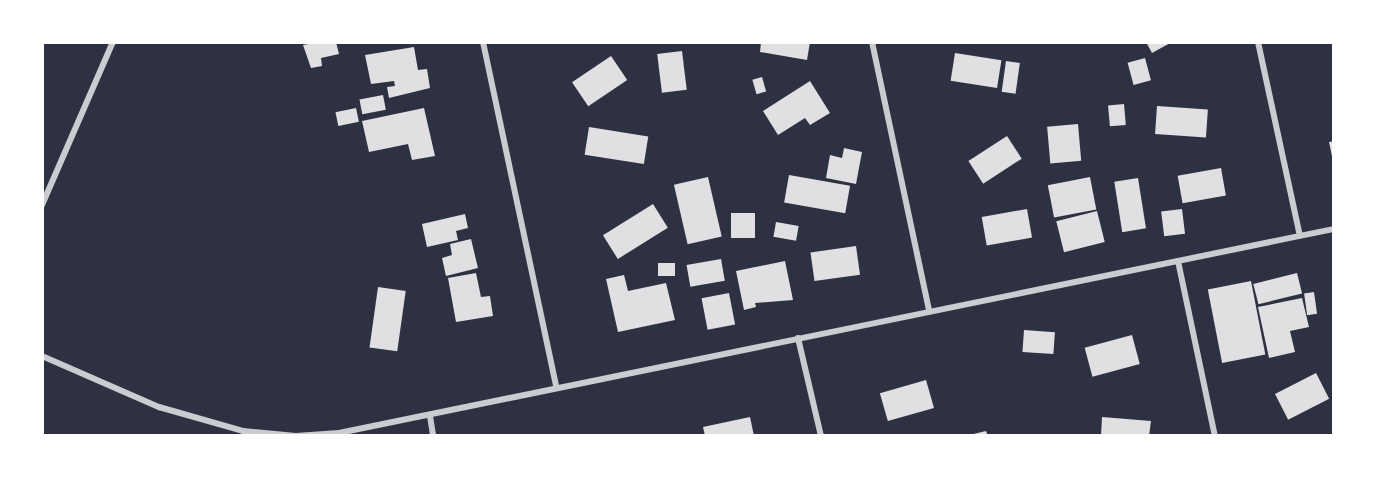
<!DOCTYPE html>
<style>
body{margin:0}
#map{position:relative;width:1376px;height:478px;overflow:hidden;background:#2d3142;font-family:"Work Sans",sans-serif}
div>[style]{position:absolute}
.building>*{inset:0;background:#e0e0e3;transform-origin:0 0}
.minor>*{height:6px;margin:-3px;padding:0 3px;transform-origin:3px;border-radius:3px;background:#caccd0}
span{translate:-50% -50%;white-space:nowrap;text-align:center;line-height:1.15;-webkit-text-stroke:5px #fff;paint-order:stroke}
.frame{position:absolute;inset:0;border:44px solid #fff;pointer-events:none}
</style>
<div id="map">
<div class="building">
<div style="clip-path:polygon(320px 42px,336px 42px,339px 54px,321px 58px,322px 66px,311px 68px,303px 45px)"></div>
<div style="clip-path:polygon(761px 42px,810px 42px,807px 60px,760px 52px)"></div>
<div style="clip-path:polygon(1146px 42px,1172px 42px,1152px 53px)"></div>
<div style="clip-path:polygon(414px 47px,418px 70px,427px 69px,430px 88px,389px 98px,387px 87px,395px 86px,394px 81px,371px 84px,365px 55px)"></div>
<div style="left:682px;top:51px;width:39px;height:25px;rotate:83deg"></div>
<div style="left:955px;top:53px;width:47px;height:28px;rotate:9deg"></div>
<div style="left:611px;top:56px;width:29px;height:47px;rotate:56deg"></div>
<div style="left:1145px;top:58px;width:23px;height:18px;rotate:75deg"></div>
<div style="left:1006px;top:61px;width:14px;height:31px;rotate:8deg"></div>
<div style="left:762px;top:77px;width:15px;height:10px;rotate:74deg"></div>
<div style="clip-path:polygon(810px 81px,830px 113px,810px 125px,805px 118px,778px 135px,763px 111px)"></div>
<div style="left:383px;top:95px;width:15px;height:24px;rotate:79deg"></div>
<div style="left:1124px;top:104px;width:21px;height:16px;rotate:85deg"></div>
<div style="left:1157px;top:106px;width:51px;height:28px;rotate:4deg"></div>
<div style="left:356px;top:108px;width:14px;height:21px;rotate:78deg"></div>
<div style="clip-path:polygon(424px 108px,435px 156px,412px 160px,408px 144px,369px 152px,362px 121px)"></div>
<div style="left:1078px;top:124px;width:37px;height:31px;rotate:85deg"></div>
<div style="left:589px;top:127px;width:60px;height:28px;rotate:9deg"></div>
<div style="left:1007px;top:136px;width:27px;height:46px;rotate:57deg"></div>
<div style="clip-path:polygon(1334px 141px,1334px 161px,1333px 161px,1329px 142px)"></div>
<div style="clip-path:polygon(844px 148px,862px 152px,856px 184px,826px 178px,830px 155px,842px 158px)"></div>
<div style="left:1221px;top:168px;width:28px;height:44px;rotate:80deg"></div>
<div style="left:789px;top:175px;width:62px;height:28px;rotate:10deg"></div>
<div style="left:708px;top:177px;width:61px;height:35px;rotate:77deg"></div>
<div style="left:1090px;top:177px;width:33px;height:43px;rotate:79deg"></div>
<div style="left:1138px;top:178px;width:51px;height:24px;rotate:81deg"></div>
<div style="left:653px;top:204px;width:28px;height:59px;rotate:58deg"></div>
<div style="left:1027px;top:209px;width:29px;height:46px;rotate:80deg"></div>
<div style="left:1182px;top:209px;width:25px;height:21px;rotate:83deg"></div>
<div style="left:1097px;top:211px;width:32px;height:42px;rotate:76deg"></div>
<div style="left:731px;top:213px;width:24px;height:25px"></div>
<div style="clip-path:polygon(465px 214px,468px 228px,456px 231px,458px 240px,427px 247px,422px 224px)"></div>
<div style="left:776px;top:222px;width:23px;height:15px;rotate:10deg"></div>
<div style="clip-path:polygon(471px 239px,478px 268px,446px 276px,442px 258px,452px 255px,450px 244px)"></div>
<div style="left:856px;top:246px;width:29px;height:46px;rotate:82deg"></div>
<div style="left:721px;top:259px;width:22px;height:35px;rotate:80deg"></div>
<div style="clip-path:polygon(785px 261px,793px 300px,755px 303px,756px 307px,744px 310px,736px 271px)"></div>
<div style="left:675px;top:263px;width:13px;height:17px;rotate:90deg"></div>
<div style="clip-path:polygon(476px 273px,481px 297px,490px 296px,493px 316px,456px 322px,448px 278px)"></div>
<div style="left:1297px;top:273px;width:21px;height:45px;rotate:76deg"></div>
<div style="clip-path:polygon(624px 275px,628px 291px,666px 283px,675px 320px,618px 332px,606px 279px)"></div>
<div style="left:1251px;top:281px;width:75px;height:44px;rotate:79deg"></div>
<div style="left:378px;top:287px;width:28px;height:61px;rotate:8deg"></div>
<div style="left:1314px;top:292px;width:22px;height:10px;rotate:82deg"></div>
<div style="left:729px;top:293px;width:32px;height:28px;rotate:79deg"></div>
<div style="clip-path:polygon(1302px 298px,1309px 327px,1290px 331px,1295px 352px,1269px 358px,1258px 307px)"></div>
<div style="left:1024px;top:330px;width:31px;height:22px;rotate:4deg"></div>
<div style="left:1132px;top:335px;width:30px;height:49px;rotate:75deg"></div>
<div style="left:1316px;top:373px;width:29px;height:46px;rotate:63deg"></div>
<div style="left:926px;top:380px;width:29px;height:48px;rotate:74deg"></div>
<div style="clip-path:polygon(750px 417px,754px 436px,705px 436px,703px 427px)"></div>
<div style="clip-path:polygon(1102px 417px,1151px 421px,1149px 436px,1101px 436px)"></div>
<div style="clip-path:polygon(986px 431px,988px 436px,969px 436px,969px 435px)"></div>
</div>
<div class="minor">
<div style="left:483px;top:42px;width:352px;rotate:78deg"></div>
<div style="left:872px;top:42px;width:275px;rotate:78deg"></div>
<div style="left:1258px;top:42px;width:198px;rotate:77.8deg"></div>
<div style="left:42px;top:205px;width:178px;rotate:-66.5deg"></div>
<div style="left:1178px;top:261px;width:179px;rotate:78.1deg"></div>
<div style="left:798px;top:338px;width:101px;rotate:76.8deg"></div>
<div style="left:42px;top:356px;width:128px;rotate:23.6deg"></div>
<div style="left:159px;top:407px;width:87px;rotate:15.9deg"></div>
<div style="left:243px;top:431px;width:53px;rotate:5.4deg"></div>
<div style="left:296px;top:436px;width:43px;rotate:-4deg"></div>
<div style="left:339px;top:433px;width:1016px;rotate:-11.59deg"></div>
<div style="left:430px;top:416px;width:20px;rotate:81deg"></div>
</div>
<div class="frame"></div>
</div>
